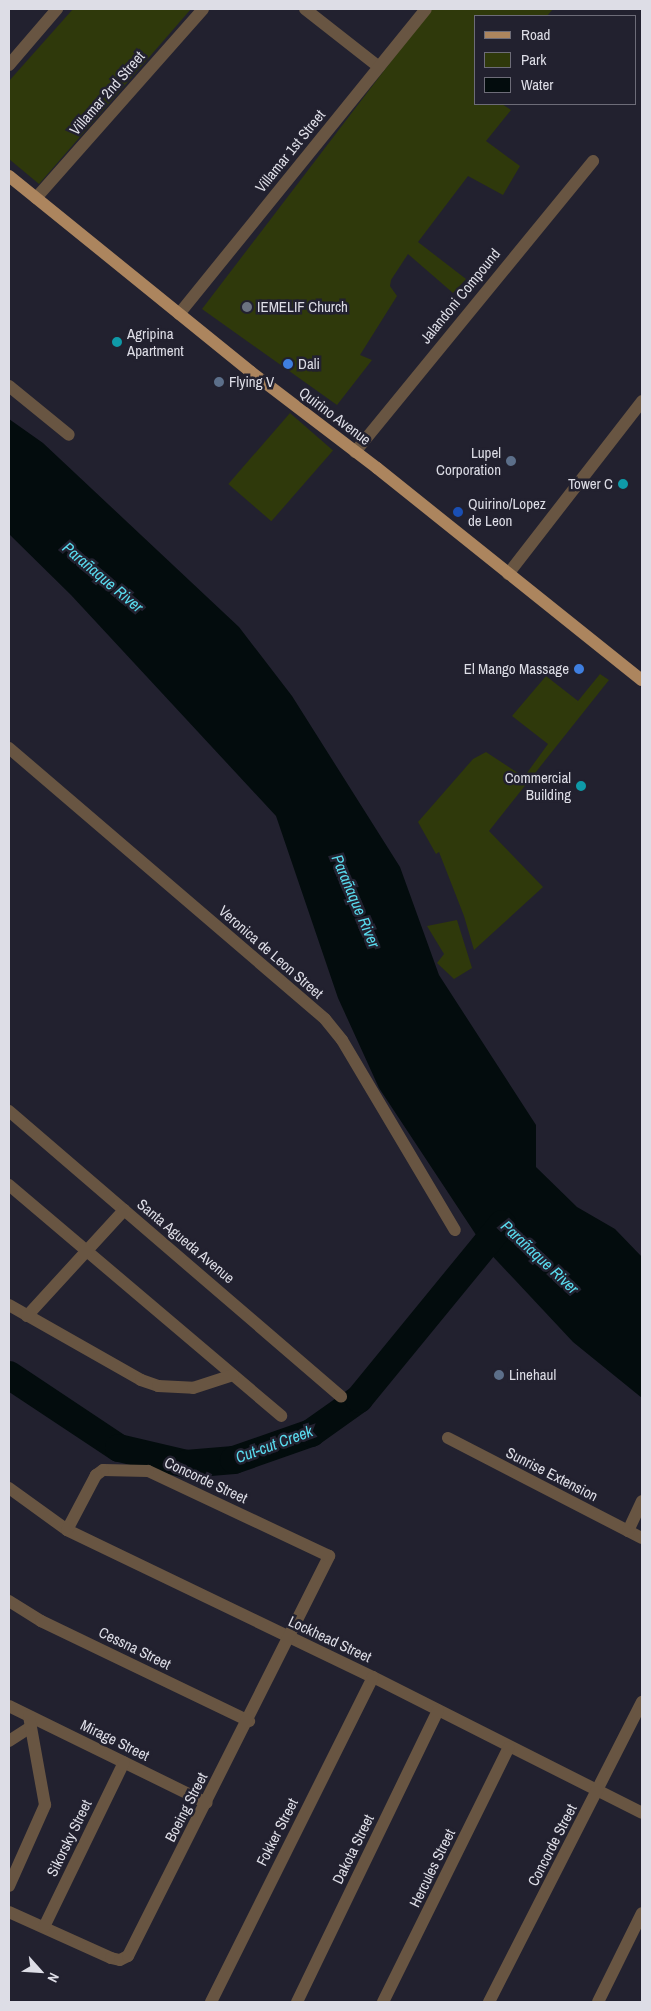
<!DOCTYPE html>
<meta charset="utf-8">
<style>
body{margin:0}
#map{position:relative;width:651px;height:2011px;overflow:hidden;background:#22212f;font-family:"Archivo Narrow",sans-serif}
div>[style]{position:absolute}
.green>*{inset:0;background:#2f390b;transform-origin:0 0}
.water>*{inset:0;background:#030c0d}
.river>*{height:28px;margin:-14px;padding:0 14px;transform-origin:14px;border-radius:14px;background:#030c0d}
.minor>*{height:12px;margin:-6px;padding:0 6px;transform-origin:6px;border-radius:6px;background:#685542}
.major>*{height:12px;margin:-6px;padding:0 6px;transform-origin:6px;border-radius:6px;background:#ac855e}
.dots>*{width:14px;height:14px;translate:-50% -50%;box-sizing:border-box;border:2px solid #22212f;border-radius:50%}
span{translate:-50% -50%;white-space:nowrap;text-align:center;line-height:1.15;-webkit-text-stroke:5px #22212f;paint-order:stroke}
.street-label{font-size:15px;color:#dddde6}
.poi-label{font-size:15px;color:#dddde6}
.left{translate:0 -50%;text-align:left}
.right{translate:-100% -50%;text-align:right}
.water-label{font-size:16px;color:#59dbee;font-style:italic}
.frame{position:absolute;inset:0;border:10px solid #dddde6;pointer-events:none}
.legend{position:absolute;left:474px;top:15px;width:162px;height:90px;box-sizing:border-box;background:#22212f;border:1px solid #6d6c78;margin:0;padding:6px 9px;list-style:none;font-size:15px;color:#dddde6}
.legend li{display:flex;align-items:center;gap:10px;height:25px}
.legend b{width:25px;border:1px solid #6d6c78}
.north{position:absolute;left:15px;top:1946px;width:50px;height:50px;-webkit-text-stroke:4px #22212f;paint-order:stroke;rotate:116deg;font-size:14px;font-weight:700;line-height:20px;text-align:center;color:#dddde6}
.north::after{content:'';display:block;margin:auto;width:18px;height:22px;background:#dddde6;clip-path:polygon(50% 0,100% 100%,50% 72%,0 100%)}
</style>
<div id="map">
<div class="green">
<div style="clip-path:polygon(73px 9px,191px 9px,39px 184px,9px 159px,9px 81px)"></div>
<div style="clip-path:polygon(431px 9px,553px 9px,547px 16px,475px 16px,475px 104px,502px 104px,511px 110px,486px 141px,520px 166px,503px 195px,468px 176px,418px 242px,466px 279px,453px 293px,408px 254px,391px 280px,390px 286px,397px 296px,360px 355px,372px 360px,337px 405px,202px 309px)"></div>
<div style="left:290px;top:413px;width:57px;height:94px;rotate:41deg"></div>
<div style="clip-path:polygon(600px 674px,609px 680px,489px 831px,543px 887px,474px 950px,464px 916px,439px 852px,436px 854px,418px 822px,473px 759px,486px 752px,524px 777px,548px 744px,512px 716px,546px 676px,578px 701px)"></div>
<div style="clip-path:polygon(457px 920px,472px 968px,454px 979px,437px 963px,444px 954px,427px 926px)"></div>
</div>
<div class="water">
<div style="clip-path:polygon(9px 419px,43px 443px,239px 627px,292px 696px,400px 867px,439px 975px,536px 1125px,536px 1167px,577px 1207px,615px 1229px,642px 1257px,642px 1398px,573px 1342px,484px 1247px,379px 1088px,338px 998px,276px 816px,71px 595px,9px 534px)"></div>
</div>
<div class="river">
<div style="left:9px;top:1375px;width:132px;rotate:33.6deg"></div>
<div style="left:119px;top:1448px;width:69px;rotate:13.4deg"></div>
<div style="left:186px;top:1464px;width:48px;rotate:-4.8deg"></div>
<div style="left:234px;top:1460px;width:82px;rotate:-19.3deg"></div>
<div style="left:311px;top:1433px;width:59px;rotate:-35.3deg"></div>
<div style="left:359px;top:1399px;width:226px;rotate:-50.7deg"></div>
</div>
<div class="minor">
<div style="left:305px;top:9px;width:94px;rotate:38.1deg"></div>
<div style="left:9px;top:65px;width:74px;rotate:-49.4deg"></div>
<div style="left:36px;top:198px;width:252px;rotate:-48.5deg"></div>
<div style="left:179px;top:314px;width:392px;rotate:-51deg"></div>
<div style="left:9px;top:386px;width:77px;rotate:39.2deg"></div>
<div style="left:355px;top:452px;width:376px;rotate:-50.7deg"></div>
<div style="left:508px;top:574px;width:219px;rotate:-52.2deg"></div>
<div style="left:9px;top:748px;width:416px;rotate:40.6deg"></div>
<div style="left:325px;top:1019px;width:27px;rotate:51deg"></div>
<div style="left:342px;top:1040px;width:221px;rotate:59.3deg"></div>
<div style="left:9px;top:1111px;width:438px;rotate:40.7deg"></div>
<div style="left:9px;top:1185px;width:357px;rotate:40.3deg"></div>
<div style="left:9px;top:1305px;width:152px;rotate:29.6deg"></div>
<div style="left:141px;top:1380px;width:18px;rotate:19deg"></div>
<div style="left:158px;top:1386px;width:35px;rotate:3deg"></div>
<div style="left:193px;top:1388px;width:42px;rotate:-18deg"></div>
<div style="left:27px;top:1316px;width:144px;rotate:-47.5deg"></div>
<div style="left:448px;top:1438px;width:218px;rotate:27.3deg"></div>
<div style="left:9px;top:1488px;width:72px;rotate:35.9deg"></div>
<div style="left:67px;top:1530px;width:339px;rotate:25.7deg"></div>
<div style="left:373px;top:1677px;width:301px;rotate:26.8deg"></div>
<div style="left:628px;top:1531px;width:33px;rotate:-65deg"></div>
<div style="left:9px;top:1601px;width:38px;rotate:32deg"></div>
<div style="left:41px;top:1621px;width:231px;rotate:25.7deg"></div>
<div style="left:9px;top:1706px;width:220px;rotate:26.1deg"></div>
<div style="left:9px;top:1741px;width:24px;rotate:-33deg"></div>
<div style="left:9px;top:1886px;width:89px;rotate:-66deg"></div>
<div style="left:45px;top:1805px;width:90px;rotate:-100.2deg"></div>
<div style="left:9px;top:1912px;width:112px;rotate:24.3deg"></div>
<div style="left:111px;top:1958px;width:9px;rotate:13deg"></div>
<div style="left:120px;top:1960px;width:9px;rotate:-27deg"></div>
<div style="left:128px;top:1956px;width:448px;rotate:-63.3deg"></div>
<div style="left:329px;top:1556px;width:200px;rotate:-154.8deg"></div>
<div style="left:148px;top:1471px;width:45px;rotate:-178.7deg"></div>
<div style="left:103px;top:1470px;width:9px;rotate:144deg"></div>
<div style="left:96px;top:1475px;width:62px;rotate:117.8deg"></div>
<div style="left:44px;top:1927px;width:183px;rotate:-64.1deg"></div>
<div style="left:211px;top:2002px;width:363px;rotate:-63.5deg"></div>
<div style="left:297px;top:2002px;width:324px;rotate:-64.2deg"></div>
<div style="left:383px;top:2002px;width:284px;rotate:-63.7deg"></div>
<div style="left:489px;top:2002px;width:337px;rotate:-63deg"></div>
<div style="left:598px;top:2002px;width:99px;rotate:-63.7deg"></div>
</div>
<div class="major">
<div style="left:9px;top:176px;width:311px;rotate:39deg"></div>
<div style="left:251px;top:372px;width:158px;rotate:37.3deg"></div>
<div style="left:377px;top:468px;width:339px;rotate:38.7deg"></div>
</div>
<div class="dots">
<div style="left:247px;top:307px;background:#6b7280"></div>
<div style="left:117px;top:342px;background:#0f9aa8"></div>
<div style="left:288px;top:364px;background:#3f7fe0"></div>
<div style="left:219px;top:382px;background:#5c6f8a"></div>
<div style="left:511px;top:461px;background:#5c6f8a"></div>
<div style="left:623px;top:484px;background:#0f9aa8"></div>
<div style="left:458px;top:512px;background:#1a4fb4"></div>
<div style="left:579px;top:669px;background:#3f7fe0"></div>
<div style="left:581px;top:786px;background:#0f9aa8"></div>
<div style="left:499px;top:1375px;background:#5c6f8a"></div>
</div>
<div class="street-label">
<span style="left:107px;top:93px;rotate:-49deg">Villamar 2nd Street</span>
<span style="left:290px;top:151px;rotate:-51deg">Villamar 1st Street</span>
<span style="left:460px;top:296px;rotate:-51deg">Jalandoni Compound</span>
<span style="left:335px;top:416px;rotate:37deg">Quirino Avenue</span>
<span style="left:271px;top:952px;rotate:41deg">Veronica de Leon Street</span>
<span style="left:186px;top:1241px;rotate:40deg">Santa Agueda Avenue</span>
<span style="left:552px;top:1474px;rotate:27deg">Sunrise Extension</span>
<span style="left:206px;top:1480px;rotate:25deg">Concorde Street</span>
<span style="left:330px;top:1639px;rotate:25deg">Lockhead Street</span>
<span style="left:135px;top:1648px;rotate:26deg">Cessna Street</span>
<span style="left:115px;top:1740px;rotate:26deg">Mirage Street</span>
<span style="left:186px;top:1807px;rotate:-63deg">Boeing Street</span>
<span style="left:277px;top:1832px;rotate:-63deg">Fokker Street</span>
<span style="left:69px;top:1838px;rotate:-64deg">Sikorsky Street</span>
<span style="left:552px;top:1845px;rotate:-63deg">Concorde Street</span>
<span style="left:353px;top:1849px;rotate:-64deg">Dakota Street</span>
<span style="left:432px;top:1868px;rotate:-64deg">Hercules Street</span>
</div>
<div class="poi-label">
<span class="left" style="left:257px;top:307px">IEMELIF Church</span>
<span class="left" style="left:127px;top:342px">Agripina<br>Apartment</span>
<span class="left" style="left:298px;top:364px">Dali</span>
<span class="left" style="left:229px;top:382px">Flying V</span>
<span class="right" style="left:501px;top:461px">Lupel<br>Corporation</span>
<span class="right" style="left:613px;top:484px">Tower C</span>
<span class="left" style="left:468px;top:512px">Quirino/Lopez<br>de Leon</span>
<span class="right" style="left:569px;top:669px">El Mango Massage</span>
<span class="right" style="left:571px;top:786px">Commercial<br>Building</span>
<span class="left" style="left:509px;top:1375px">Linehaul</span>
</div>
<div class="water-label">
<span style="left:103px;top:577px;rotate:40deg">Parañaque River</span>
<span style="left:356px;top:901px;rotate:67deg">Parañaque River</span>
<span style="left:540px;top:1257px;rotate:43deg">Parañaque River</span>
<span style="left:274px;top:1444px;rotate:-20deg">Cut-cut Creek</span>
</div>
<div class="frame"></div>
<ul class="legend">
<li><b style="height:6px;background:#ac855e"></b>Road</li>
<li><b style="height:14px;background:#2f390b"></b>Park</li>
<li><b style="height:14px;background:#030c0d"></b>Water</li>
</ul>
<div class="north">N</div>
</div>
